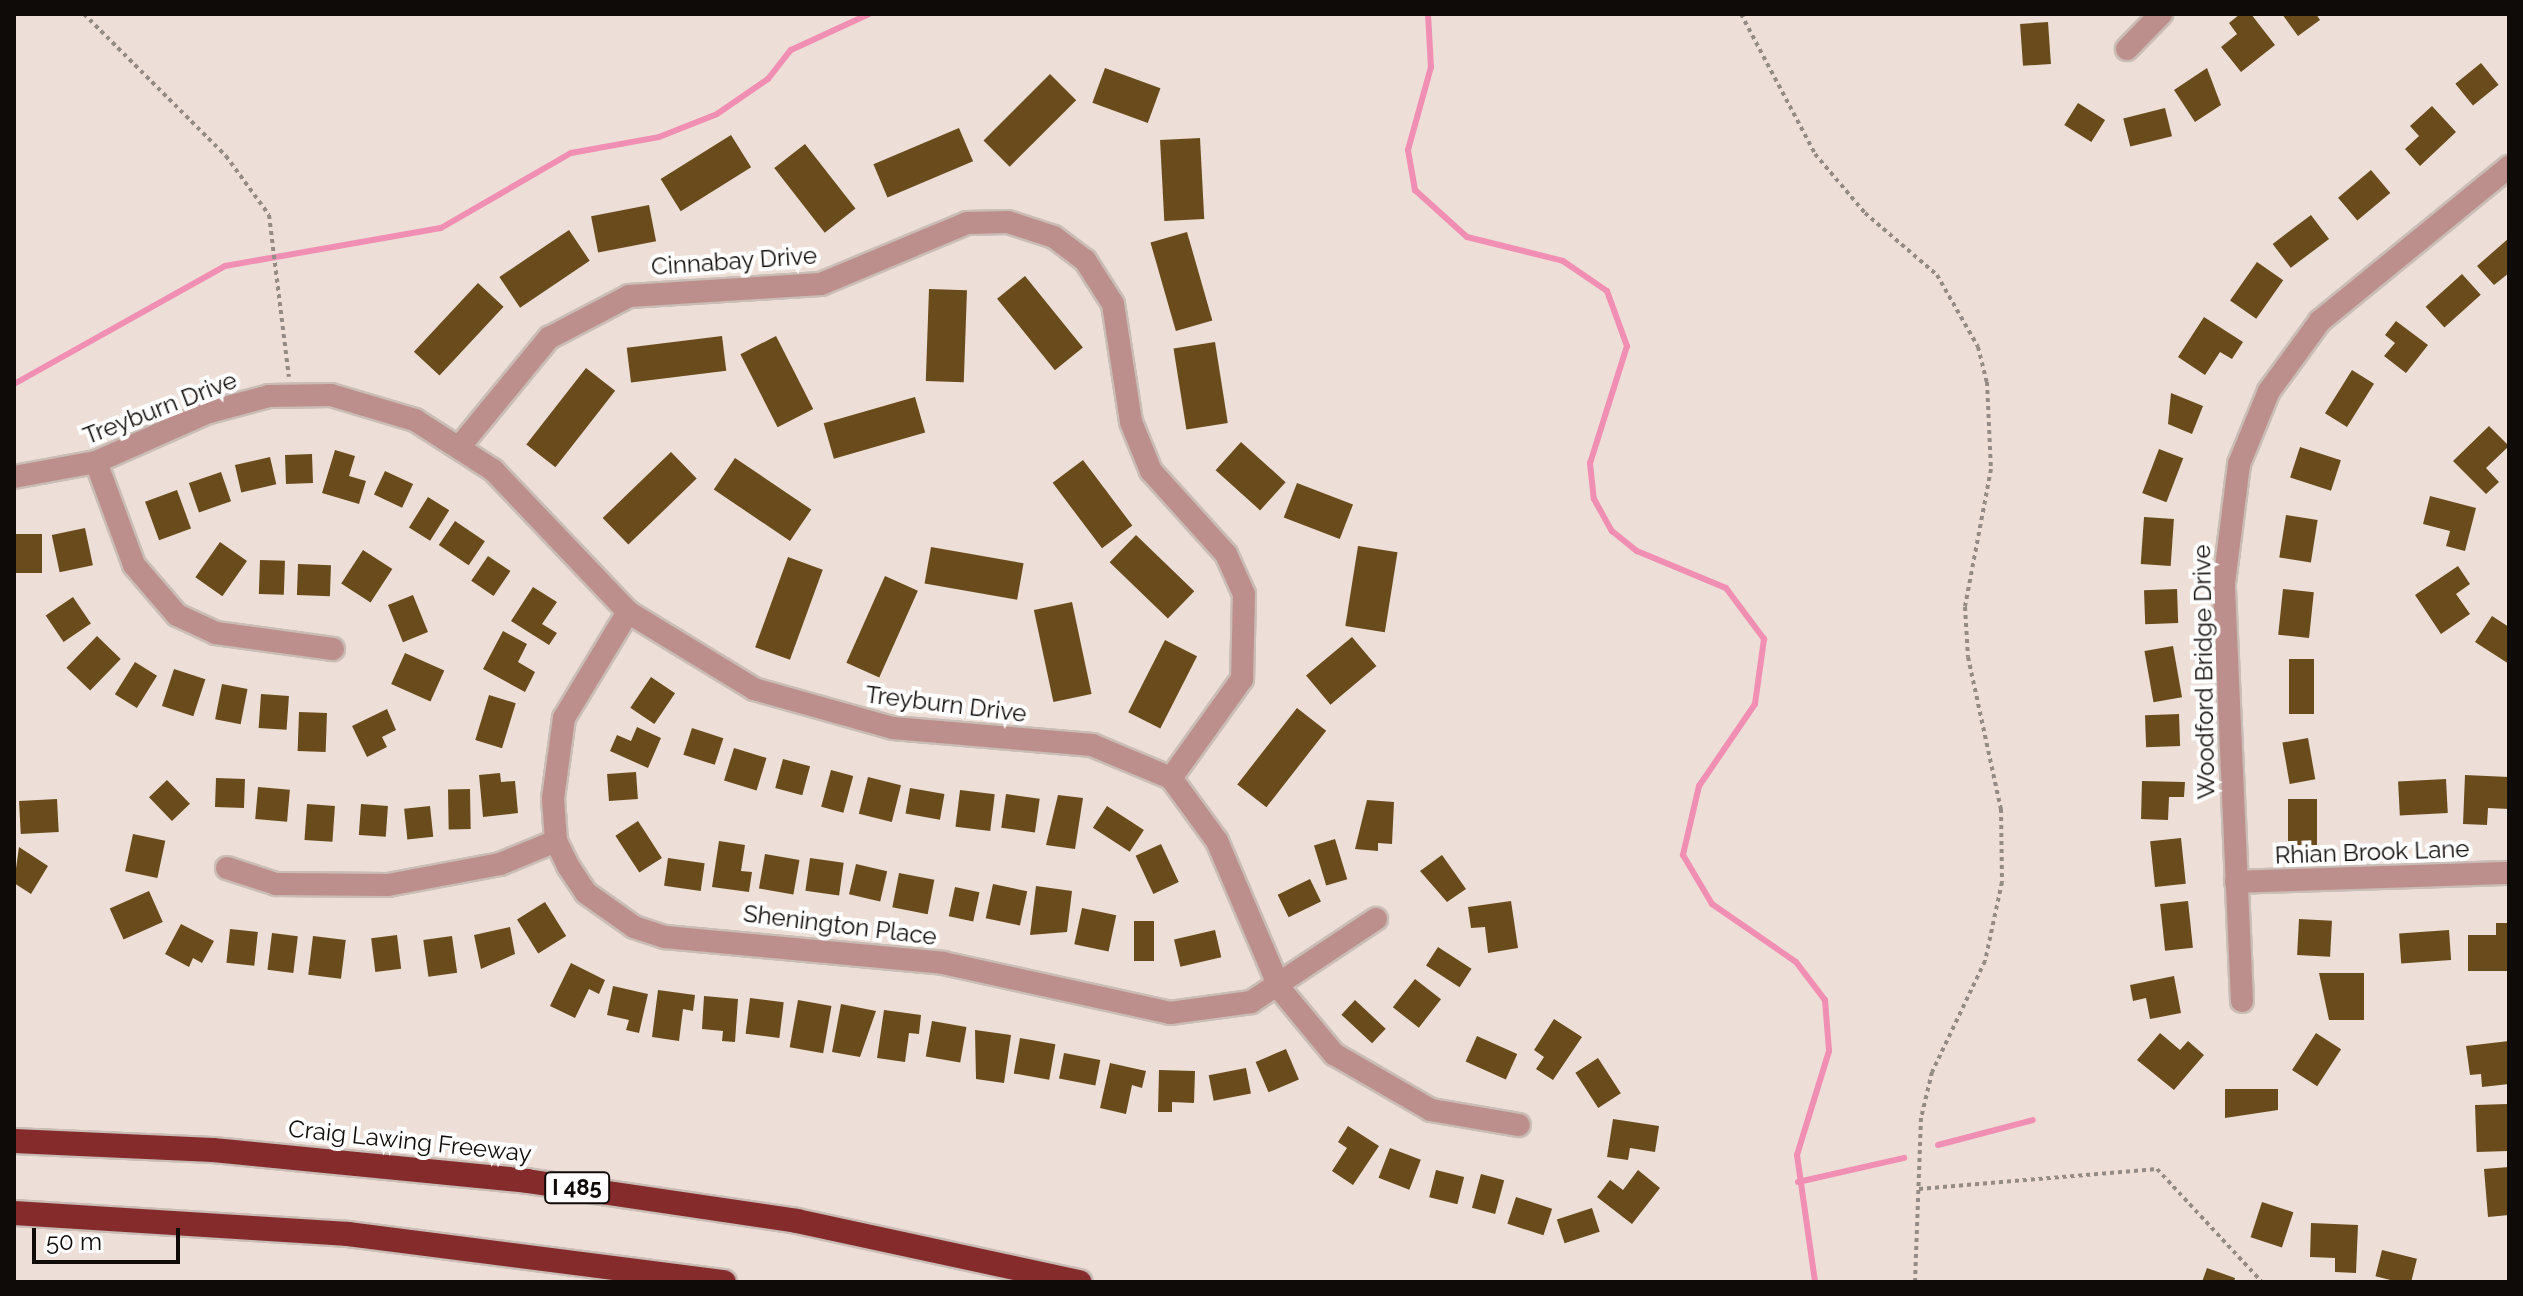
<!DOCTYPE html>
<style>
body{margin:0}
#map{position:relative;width:2523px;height:1296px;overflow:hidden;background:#eddfd7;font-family:Raleway,sans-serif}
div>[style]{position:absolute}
.stream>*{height:6px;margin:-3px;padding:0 3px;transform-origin:3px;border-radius:3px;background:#f08eb3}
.building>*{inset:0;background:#6a4c1c;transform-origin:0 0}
.path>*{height:4px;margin-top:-2px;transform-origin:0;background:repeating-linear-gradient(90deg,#958b86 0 4px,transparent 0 8px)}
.roads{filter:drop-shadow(2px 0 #c9bdb6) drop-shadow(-2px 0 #c9bdb6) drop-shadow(0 2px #c9bdb6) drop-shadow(0 -2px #c9bdb6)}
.minor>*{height:22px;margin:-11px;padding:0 11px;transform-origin:11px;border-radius:11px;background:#bd8f8c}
.highway>*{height:24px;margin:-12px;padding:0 12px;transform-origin:12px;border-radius:12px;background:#862b2c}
span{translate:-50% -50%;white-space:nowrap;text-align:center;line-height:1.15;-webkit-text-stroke:8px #fff;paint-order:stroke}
.shield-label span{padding:2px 6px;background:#fff;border:2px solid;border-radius:6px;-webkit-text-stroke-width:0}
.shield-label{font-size:22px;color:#0f0b09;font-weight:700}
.street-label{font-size:24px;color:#0f0b09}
.frame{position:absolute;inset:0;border:16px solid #0f0b09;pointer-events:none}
.scale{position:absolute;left:32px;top:1228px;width:148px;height:36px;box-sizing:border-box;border:4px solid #0f0b09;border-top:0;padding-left:10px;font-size:24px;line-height:28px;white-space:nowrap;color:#0f0b09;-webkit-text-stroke:6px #fff;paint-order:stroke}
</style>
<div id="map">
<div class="stream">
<div style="left:1428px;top:14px;width:53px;rotate:86.8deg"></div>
<div style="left:1431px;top:67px;width:86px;rotate:105.5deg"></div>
<div style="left:1408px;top:150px;width:41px;rotate:80.1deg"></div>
<div style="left:1415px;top:190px;width:70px;rotate:42.1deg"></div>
<div style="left:1467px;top:237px;width:99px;rotate:14deg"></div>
<div style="left:1563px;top:261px;width:53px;rotate:34.3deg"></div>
<div style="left:1607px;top:291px;width:59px;rotate:70deg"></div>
<div style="left:1627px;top:346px;width:123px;rotate:107.5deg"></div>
<div style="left:1590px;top:463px;width:36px;rotate:84deg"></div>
<div style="left:1594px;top:499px;width:37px;rotate:61deg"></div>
<div style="left:1612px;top:531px;width:32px;rotate:39deg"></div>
<div style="left:1637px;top:551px;width:96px;rotate:22.6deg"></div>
<div style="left:1726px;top:588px;width:64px;rotate:53.3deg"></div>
<div style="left:1764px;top:639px;width:66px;rotate:97.9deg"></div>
<div style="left:1755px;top:704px;width:99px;rotate:124.3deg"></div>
<div style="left:1699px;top:786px;width:71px;rotate:103.1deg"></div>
<div style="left:1683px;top:855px;width:57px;rotate:59.4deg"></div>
<div style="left:1712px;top:904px;width:102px;rotate:34.6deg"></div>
<div style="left:1796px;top:962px;width:48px;rotate:52.7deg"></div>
<div style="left:1825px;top:1000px;width:51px;rotate:85.5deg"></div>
<div style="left:1829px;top:1051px;width:109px;rotate:107.1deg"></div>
<div style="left:1797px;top:1155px;width:128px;rotate:81.9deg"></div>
<div style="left:14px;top:384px;width:242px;rotate:-29.2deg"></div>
<div style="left:225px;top:266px;width:219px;rotate:-10deg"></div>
<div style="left:441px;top:228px;width:150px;rotate:-30deg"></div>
<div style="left:571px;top:153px;width:89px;rotate:-10.3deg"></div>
<div style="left:659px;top:137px;width:62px;rotate:-21.6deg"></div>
<div style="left:717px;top:114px;width:62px;rotate:-34.5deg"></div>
<div style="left:768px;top:79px;width:37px;rotate:-52deg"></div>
<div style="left:791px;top:50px;width:86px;rotate:-24.8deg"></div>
<div style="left:1938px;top:1145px;width:98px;rotate:-14.7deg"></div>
<div style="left:1798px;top:1182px;width:109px;rotate:-12.8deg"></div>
</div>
<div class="building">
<div style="clip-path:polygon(2240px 14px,2251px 14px,2275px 45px,2241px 72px,2221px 47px,2237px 34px,2229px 23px)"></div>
<div style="clip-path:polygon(2282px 14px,2316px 14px,2320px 20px,2298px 36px)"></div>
<div style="left:2048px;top:22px;width:42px;height:28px;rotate:86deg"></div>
<div style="left:2481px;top:63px;width:28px;height:33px;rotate:51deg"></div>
<div style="left:1105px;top:68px;width:59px;height:37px;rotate:20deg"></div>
<div style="clip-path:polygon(2207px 68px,2221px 105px,2195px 122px,2174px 90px)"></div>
<div style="left:1050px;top:74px;width:37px;height:94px;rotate:45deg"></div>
<div style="left:2078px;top:103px;width:32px;height:26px;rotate:32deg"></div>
<div style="clip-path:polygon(2432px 106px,2456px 132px,2420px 166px,2405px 149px,2419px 136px,2410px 126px)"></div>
<div style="left:2165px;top:108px;width:29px;height:43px;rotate:76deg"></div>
<div style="left:959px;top:128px;width:36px;height:93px;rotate:67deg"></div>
<div style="left:731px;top:135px;width:38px;height:83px;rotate:58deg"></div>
<div style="left:1200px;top:138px;width:81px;height:40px;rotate:87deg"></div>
<div style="left:805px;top:144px;width:82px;height:39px;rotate:52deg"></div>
<div style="left:2371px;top:170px;width:30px;height:43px;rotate:50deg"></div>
<div style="left:649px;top:205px;width:37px;height:59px;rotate:79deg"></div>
<div style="left:2311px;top:215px;width:30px;height:48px;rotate:53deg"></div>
<div style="left:569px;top:230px;width:37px;height:84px;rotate:56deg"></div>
<div style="left:1187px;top:232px;width:92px;height:38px;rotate:74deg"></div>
<div style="clip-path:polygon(2509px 238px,2509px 273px,2494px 285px,2477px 266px)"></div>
<div style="left:2257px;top:262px;width:32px;height:47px;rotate:35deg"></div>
<div style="left:2462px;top:274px;width:28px;height:49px;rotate:48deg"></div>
<div style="left:1025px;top:276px;width:92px;height:36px;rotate:51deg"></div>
<div style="left:478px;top:283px;width:35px;height:94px;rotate:43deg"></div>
<div style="left:929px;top:289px;width:38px;height:92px;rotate:2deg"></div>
<div style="clip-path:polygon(2204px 317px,2243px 342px,2232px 359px,2220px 352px,2205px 375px,2178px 357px)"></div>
<div style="clip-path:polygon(2396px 321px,2428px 345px,2406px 373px,2384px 356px,2395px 343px,2385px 335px)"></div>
<div style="left:722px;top:336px;width:35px;height:96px;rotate:83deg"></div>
<div style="left:776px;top:336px;width:82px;height:40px;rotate:63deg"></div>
<div style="left:1215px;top:342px;width:82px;height:42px;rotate:81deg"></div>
<div style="left:586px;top:368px;width:37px;height:97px;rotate:38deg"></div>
<div style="left:2352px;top:370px;width:26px;height:51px;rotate:32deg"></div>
<div style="clip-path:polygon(2171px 393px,2203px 406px,2192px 434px,2168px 424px)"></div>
<div style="left:915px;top:397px;width:37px;height:95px;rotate:74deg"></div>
<div style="clip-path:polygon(2489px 426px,2509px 446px,2486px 468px,2499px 482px,2486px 494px,2453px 461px)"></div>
<div style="left:1241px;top:442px;width:60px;height:38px;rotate:42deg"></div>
<div style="left:2300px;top:447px;width:43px;height:32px;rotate:18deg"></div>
<div style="left:2159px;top:449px;width:26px;height:47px;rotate:21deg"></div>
<div style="clip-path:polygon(335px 450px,355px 456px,349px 476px,366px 481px,359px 504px,322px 493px)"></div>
<div style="left:671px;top:452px;width:37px;height:95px;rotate:46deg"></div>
<div style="left:312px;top:454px;width:29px;height:27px;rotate:88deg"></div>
<div style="left:270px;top:457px;width:28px;height:36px;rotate:77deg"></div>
<div style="left:735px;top:458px;width:92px;height:38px;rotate:34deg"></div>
<div style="left:1083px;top:460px;width:82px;height:38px;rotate:53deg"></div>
<div style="left:385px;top:471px;width:31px;height:26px;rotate:25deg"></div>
<div style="left:221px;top:472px;width:31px;height:34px;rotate:71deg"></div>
<div style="left:1297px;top:483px;width:60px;height:37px;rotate:21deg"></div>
<div style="left:177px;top:490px;width:41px;height:34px;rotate:70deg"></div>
<div style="clip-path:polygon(2430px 496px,2476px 508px,2465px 551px,2446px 546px,2450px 531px,2423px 524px)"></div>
<div style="left:428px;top:497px;width:25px;height:36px;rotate:32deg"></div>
<div style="left:2286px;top:515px;width:32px;height:43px;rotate:9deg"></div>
<div style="left:2144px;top:517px;width:30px;height:47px;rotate:4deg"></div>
<div style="left:455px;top:521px;width:36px;height:29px;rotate:34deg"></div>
<div style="left:85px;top:528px;width:38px;height:34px;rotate:78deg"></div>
<div style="left:16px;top:534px;width:26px;height:39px"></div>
<div style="left:1136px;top:535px;width:81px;height:38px;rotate:44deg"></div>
<div style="left:220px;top:542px;width:33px;height:43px;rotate:35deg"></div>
<div style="left:1358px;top:546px;width:40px;height:81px;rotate:9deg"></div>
<div style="left:931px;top:547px;width:94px;height:37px;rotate:10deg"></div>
<div style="left:363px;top:550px;width:35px;height:40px;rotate:33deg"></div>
<div style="left:488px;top:556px;width:27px;height:30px;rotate:34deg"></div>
<div style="left:788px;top:557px;width:37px;height:96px;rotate:20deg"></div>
<div style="left:260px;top:560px;width:25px;height:34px;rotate:2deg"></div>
<div style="left:298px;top:564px;width:33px;height:31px;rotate:2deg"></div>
<div style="clip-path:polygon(2458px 566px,2470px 584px,2456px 594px,2470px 614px,2441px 634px,2415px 595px)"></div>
<div style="left:885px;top:576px;width:36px;height:95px;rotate:24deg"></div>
<div style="clip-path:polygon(533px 587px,557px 602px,542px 624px,557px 633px,549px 645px,511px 621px)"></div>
<div style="left:2177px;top:589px;width:34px;height:33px;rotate:88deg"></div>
<div style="left:2283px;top:589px;width:31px;height:46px;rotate:6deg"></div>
<div style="left:413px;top:595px;width:40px;height:27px;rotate:68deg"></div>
<div style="left:73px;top:597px;width:32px;height:33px;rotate:56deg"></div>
<div style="left:1072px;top:602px;width:94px;height:39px;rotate:78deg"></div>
<div style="clip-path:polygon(2492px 616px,2509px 627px,2509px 664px,2475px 642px)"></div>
<div style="clip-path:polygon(503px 631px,527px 644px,518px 662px,535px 672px,525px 692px,483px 669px)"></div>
<div style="left:97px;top:636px;width:33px;height:44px;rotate:44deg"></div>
<div style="left:1352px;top:637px;width:38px;height:60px;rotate:50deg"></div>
<div style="left:1165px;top:640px;width:36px;height:81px;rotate:27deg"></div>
<div style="left:2173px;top:646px;width:52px;height:29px;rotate:80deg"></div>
<div style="left:405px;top:653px;width:43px;height:34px;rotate:24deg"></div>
<div style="left:2289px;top:659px;width:25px;height:55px"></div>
<div style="left:135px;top:662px;width:26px;height:38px;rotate:32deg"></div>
<div style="left:174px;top:669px;width:33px;height:39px;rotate:18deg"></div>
<div style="left:651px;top:677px;width:29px;height:37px;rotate:34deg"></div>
<div style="left:222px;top:684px;width:26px;height:36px;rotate:11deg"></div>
<div style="left:261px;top:694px;width:28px;height:34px;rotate:4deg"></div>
<div style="left:489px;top:695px;width:28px;height:47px;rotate:17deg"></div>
<div style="left:1297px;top:708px;width:37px;height:97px;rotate:38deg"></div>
<div style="clip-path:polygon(387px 709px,396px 730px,382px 737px,387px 747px,367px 757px,352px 726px)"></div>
<div style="left:299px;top:712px;width:28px;height:39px;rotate:2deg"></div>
<div style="left:2179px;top:714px;width:32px;height:34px;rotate:88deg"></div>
<div style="clip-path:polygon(637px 727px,661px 738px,648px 768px,610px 751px,617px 735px,631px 741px)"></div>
<div style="left:692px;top:728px;width:33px;height:28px;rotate:18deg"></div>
<div style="left:2308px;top:738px;width:42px;height:26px;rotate:80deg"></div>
<div style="left:734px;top:748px;width:34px;height:34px;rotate:17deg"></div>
<div style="left:783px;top:759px;width:28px;height:30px;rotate:15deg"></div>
<div style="left:831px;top:770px;width:23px;height:38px;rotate:15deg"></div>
<div style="left:636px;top:772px;width:27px;height:29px;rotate:86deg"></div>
<div style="clip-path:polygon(500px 773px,501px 782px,515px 781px,518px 813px,483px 817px,479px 775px)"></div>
<div style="clip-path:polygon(2465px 775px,2509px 777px,2509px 809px,2488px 808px,2487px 825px,2463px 824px)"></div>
<div style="left:868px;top:777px;width:34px;height:38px;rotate:14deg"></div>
<div style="left:216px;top:778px;width:29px;height:29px;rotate:2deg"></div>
<div style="left:2446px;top:779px;width:34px;height:48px;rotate:87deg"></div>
<div style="left:167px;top:780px;width:33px;height:25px;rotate:46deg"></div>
<div style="clip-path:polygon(2142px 781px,2185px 782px,2184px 797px,2169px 797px,2168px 820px,2141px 819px)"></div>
<div style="left:258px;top:787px;width:32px;height:32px;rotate:5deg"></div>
<div style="left:910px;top:788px;width:35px;height:26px;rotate:10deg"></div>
<div style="left:470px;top:789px;width:40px;height:22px;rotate:89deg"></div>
<div style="left:960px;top:790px;width:35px;height:37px;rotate:7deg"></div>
<div style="left:1006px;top:794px;width:34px;height:34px;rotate:8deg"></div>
<div style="clip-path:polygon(1058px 795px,1083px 798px,1075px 849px,1046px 845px)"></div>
<div style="left:57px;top:799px;width:33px;height:38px;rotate:87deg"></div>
<div style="left:2288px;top:799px;width:29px;height:46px"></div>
<div style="clip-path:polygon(1367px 800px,1394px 802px,1392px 844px,1378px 843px,1378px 851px,1355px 849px)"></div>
<div style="left:307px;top:804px;width:28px;height:36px;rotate:4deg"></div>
<div style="left:361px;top:804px;width:27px;height:31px;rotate:4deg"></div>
<div style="left:430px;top:806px;width:31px;height:26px;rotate:84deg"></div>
<div style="left:1107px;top:806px;width:44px;height:26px;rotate:33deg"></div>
<div style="left:638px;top:821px;width:44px;height:27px;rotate:57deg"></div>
<div style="left:133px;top:834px;width:33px;height:38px;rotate:12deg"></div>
<div style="left:2181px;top:838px;width:46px;height:31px;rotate:84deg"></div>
<div style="left:1335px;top:839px;width:42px;height:22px;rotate:73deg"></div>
<div style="clip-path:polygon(719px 841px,745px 845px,741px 871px,752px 872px,749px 892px,712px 887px)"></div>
<div style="left:1161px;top:844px;width:42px;height:28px;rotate:65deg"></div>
<div style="clip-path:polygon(19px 847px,48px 866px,31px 894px,14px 883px)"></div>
<div style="left:765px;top:854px;width:35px;height:35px;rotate:10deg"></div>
<div style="clip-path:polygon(1442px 855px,1466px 889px,1447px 902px,1420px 871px)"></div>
<div style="left:668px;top:858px;width:37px;height:28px;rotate:8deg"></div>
<div style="left:810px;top:858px;width:34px;height:33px;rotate:8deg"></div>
<div style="left:856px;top:864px;width:32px;height:31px;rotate:13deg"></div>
<div style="left:899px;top:873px;width:36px;height:35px;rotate:11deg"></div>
<div style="left:1310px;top:879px;width:25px;height:36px;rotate:64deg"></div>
<div style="left:993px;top:884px;width:35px;height:35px;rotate:12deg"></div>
<div style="clip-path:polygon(1036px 886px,1072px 891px,1067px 932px,1030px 935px)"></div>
<div style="left:955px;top:887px;width:25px;height:30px;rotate:12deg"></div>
<div style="left:149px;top:891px;width:34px;height:43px;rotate:66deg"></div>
<div style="clip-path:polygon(1511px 901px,1518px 948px,1488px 953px,1485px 927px,1471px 928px,1468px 907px)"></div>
<div style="left:2188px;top:901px;width:47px;height:28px;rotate:84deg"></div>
<div style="left:545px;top:902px;width:40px;height:33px;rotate:58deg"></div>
<div style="left:1082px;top:908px;width:35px;height:37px;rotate:12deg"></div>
<div style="left:2299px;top:919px;width:33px;height:36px;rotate:3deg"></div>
<div style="left:1134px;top:921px;width:20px;height:40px"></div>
<div style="clip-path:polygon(2496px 923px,2509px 923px,2509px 971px,2468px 971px,2468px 935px,2496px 935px)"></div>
<div style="clip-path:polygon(181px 924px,214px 941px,202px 963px,193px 958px,189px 967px,165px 954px)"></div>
<div style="clip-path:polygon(510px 927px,515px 954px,481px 969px,474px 935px)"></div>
<div style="left:230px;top:929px;width:28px;height:34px;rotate:6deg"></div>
<div style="left:1215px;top:930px;width:28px;height:42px;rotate:77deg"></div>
<div style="left:2449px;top:930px;width:30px;height:50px;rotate:86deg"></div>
<div style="left:272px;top:933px;width:26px;height:37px;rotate:7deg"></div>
<div style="left:397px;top:935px;width:34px;height:26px;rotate:83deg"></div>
<div style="left:313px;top:936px;width:33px;height:39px;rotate:7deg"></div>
<div style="left:452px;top:936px;width:37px;height:29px;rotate:82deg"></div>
<div style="left:1438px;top:947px;width:40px;height:22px;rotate:33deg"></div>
<div style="clip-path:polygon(571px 963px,605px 980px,599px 994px,589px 989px,575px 1018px,550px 1006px)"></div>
<div style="clip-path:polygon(2319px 973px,2364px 973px,2364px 1020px,2329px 1020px)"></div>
<div style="clip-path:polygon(2174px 976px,2181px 1013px,2150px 1019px,2146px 998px,2133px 1001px,2130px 985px)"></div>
<div style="left:1415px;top:979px;width:33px;height:36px;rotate:38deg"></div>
<div style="clip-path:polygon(613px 986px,648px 994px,639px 1033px,626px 1030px,629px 1020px,607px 1015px)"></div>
<div style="clip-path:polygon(658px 990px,695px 995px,693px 1011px,683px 1009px,679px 1041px,652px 1037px)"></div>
<div style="clip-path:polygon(704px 996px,738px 999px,735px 1042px,722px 1041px,723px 1031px,702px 1029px)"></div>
<div style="left:750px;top:998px;width:34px;height:36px;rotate:7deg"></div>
<div style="left:798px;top:1000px;width:34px;height:48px;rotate:10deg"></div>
<div style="left:1355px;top:1000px;width:42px;height:20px;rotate:43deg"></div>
<div style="clip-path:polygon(841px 1004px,876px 1011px,860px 1057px,832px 1052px)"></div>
<div style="clip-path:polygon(884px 1010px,921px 1015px,919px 1034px,909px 1033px,905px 1062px,877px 1058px)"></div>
<div style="clip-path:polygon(1554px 1019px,1582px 1037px,1553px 1080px,1536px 1069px,1544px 1057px,1534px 1050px)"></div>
<div style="left:932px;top:1021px;width:35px;height:36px;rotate:10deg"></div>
<div style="clip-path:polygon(975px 1030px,1011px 1035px,1004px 1083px,976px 1079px)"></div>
<div style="clip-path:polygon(2160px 1033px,2180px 1050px,2188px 1041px,2204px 1055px,2174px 1090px,2137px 1060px)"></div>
<div style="left:2316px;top:1033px;width:30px;height:44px;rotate:33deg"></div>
<div style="left:1477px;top:1036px;width:44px;height:28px;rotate:24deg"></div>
<div style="left:1020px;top:1038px;width:36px;height:36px;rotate:10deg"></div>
<div style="clip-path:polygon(2509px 1041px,2509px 1084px,2482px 1087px,2481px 1074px,2470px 1075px,2466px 1046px)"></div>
<div style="left:1286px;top:1049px;width:33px;height:33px;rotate:67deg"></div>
<div style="left:1064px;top:1053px;width:37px;height:26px;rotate:11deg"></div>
<div style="left:1598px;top:1058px;width:42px;height:27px;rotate:57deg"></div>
<div style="clip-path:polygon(1110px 1063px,1146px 1071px,1142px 1088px,1132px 1085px,1126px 1114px,1100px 1108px)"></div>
<div style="left:1246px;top:1068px;width:26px;height:38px;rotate:79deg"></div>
<div style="clip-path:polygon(1159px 1070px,1195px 1071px,1194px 1103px,1172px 1102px,1172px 1112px,1158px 1112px)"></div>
<div style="clip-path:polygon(2225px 1089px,2278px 1089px,2278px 1110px,2225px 1118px)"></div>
<div style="left:2507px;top:1104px;width:47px;height:32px;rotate:88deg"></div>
<div style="clip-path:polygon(1613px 1119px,1659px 1126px,1655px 1152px,1630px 1148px,1628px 1160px,1607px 1157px)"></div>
<div style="clip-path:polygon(1348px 1126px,1379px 1146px,1353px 1185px,1332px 1171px,1347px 1148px,1338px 1142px)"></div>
<div style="left:1390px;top:1148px;width:33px;height:32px;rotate:21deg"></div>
<div style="clip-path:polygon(2509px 1167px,2509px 1215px,2488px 1217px,2484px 1169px)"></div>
<div style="left:1436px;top:1170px;width:29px;height:28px;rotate:14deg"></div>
<div style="clip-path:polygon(1638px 1170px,1660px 1188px,1632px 1224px,1597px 1197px,1610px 1180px,1623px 1190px)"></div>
<div style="left:1481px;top:1174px;width:24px;height:35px;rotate:15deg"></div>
<div style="left:1516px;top:1197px;width:38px;height:28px;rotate:18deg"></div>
<div style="left:2262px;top:1202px;width:33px;height:37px;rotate:18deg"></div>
<div style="left:1592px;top:1208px;width:25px;height:37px;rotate:72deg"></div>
<div style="clip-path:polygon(2311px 1223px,2358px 1225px,2356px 1273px,2335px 1272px,2335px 1258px,2310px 1257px)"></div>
<div style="left:2382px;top:1250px;width:36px;height:27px;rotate:14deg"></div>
<div style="clip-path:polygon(2207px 1268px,2235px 1278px,2234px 1282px,2202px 1282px)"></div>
</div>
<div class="path">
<div style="left:84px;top:14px;width:201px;rotate:45deg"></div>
<div style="left:226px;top:156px;width:73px;rotate:53.9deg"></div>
<div style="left:269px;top:215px;width:163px;rotate:83deg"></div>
<div style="left:1741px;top:14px;width:158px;rotate:62.1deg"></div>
<div style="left:1815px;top:154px;width:77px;rotate:49.7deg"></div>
<div style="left:1865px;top:213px;width:95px;rotate:40.7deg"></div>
<div style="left:1937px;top:275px;width:83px;rotate:60.3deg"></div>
<div style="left:1978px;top:347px;width:36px;rotate:76deg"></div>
<div style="left:1987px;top:382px;width:87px;rotate:87.4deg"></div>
<div style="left:1991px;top:469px;width:140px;rotate:100.7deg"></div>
<div style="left:1965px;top:607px;width:50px;rotate:86.6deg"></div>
<div style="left:1968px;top:657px;width:156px;rotate:77.8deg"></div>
<div style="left:2001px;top:809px;width:73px;rotate:89.2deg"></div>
<div style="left:2002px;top:882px;width:81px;rotate:102.1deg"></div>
<div style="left:1985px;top:961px;width:123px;rotate:115.5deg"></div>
<div style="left:1932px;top:1072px;width:47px;rotate:103.4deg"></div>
<div style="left:1921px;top:1118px;width:164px;rotate:92.1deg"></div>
<div style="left:1919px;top:1189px;width:239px;rotate:-4.8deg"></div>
<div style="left:2157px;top:1169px;width:154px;rotate:47.1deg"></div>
</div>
<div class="roads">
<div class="minor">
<div style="left:2127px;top:49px;width:49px;rotate:-45.8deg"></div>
<div style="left:461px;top:445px;width:139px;rotate:-50.6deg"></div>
<div style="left:549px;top:338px;width:90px;rotate:-27.7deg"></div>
<div style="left:629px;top:296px;width:192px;rotate:-3.6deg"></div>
<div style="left:821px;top:284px;width:158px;rotate:-22.7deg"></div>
<div style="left:967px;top:223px;width:41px;rotate:-1.4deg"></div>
<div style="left:1008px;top:222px;width:48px;rotate:18.1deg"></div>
<div style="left:1054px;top:237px;width:39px;rotate:37deg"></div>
<div style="left:1085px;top:260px;width:52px;rotate:57.5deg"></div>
<div style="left:1113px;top:304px;width:119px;rotate:81.3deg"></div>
<div style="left:1131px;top:422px;width:53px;rotate:67.8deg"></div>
<div style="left:1151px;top:471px;width:112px;rotate:47.9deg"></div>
<div style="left:1226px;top:554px;width:44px;rotate:65.8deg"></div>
<div style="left:1244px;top:594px;width:85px;rotate:91.3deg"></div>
<div style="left:1242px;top:679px;width:122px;rotate:125.6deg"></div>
<div style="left:96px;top:462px;width:110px;rotate:69.7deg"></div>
<div style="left:134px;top:565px;width:66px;rotate:49.3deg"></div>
<div style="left:177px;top:615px;width:43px;rotate:24.8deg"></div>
<div style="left:216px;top:633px;width:118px;rotate:7.8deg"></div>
<div style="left:14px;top:477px;width:83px;rotate:-10.4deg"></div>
<div style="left:96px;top:462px;width:124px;rotate:-23.9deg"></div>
<div style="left:209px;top:412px;width:62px;rotate:-14.9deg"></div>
<div style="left:269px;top:396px;width:62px;rotate:-0.9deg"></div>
<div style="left:331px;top:395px;width:88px;rotate:16.6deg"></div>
<div style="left:415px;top:420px;width:93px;rotate:32.7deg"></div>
<div style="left:493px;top:470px;width:196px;rotate:46.4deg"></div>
<div style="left:628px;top:612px;width:148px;rotate:31.4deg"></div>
<div style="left:754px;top:689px;width:144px;rotate:15.7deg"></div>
<div style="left:893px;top:728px;width:200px;rotate:4.9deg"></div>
<div style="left:1092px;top:745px;width:86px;rotate:22.7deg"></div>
<div style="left:1171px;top:778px;width:78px;rotate:53.9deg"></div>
<div style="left:1217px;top:841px;width:161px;rotate:66.9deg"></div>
<div style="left:1280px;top:989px;width:85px;rotate:50.3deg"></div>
<div style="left:1334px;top:1054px;width:112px;rotate:30deg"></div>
<div style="left:1431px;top:1110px;width:89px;rotate:9.7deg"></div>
<div style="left:628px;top:612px;width:124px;rotate:121.1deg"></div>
<div style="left:564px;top:718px;width:81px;rotate:97.8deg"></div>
<div style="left:553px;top:798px;width:43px;rotate:86deg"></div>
<div style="left:556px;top:841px;width:28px;rotate:64deg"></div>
<div style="left:568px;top:866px;width:32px;rotate:56deg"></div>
<div style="left:586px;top:893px;width:59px;rotate:35.3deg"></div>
<div style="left:634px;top:927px;width:33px;rotate:18deg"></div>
<div style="left:665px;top:937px;width:279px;rotate:5.3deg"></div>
<div style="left:943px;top:963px;width:232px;rotate:12.4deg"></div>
<div style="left:1170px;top:1013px;width:82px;rotate:-7.7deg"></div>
<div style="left:1251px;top:1002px;width:150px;rotate:-33.6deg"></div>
<div style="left:227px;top:868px;width:52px;rotate:18.1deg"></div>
<div style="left:276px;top:884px;width:112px;rotate:0.5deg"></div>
<div style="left:388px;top:885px;width:114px;rotate:-10.6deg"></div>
<div style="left:500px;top:864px;width:61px;rotate:-22.3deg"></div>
<div style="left:2236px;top:882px;width:273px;rotate:-1.9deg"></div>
<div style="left:2242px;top:1001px;width:418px;rotate:-92.5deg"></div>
<div style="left:2224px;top:583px;width:120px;rotate:-82.8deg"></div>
<div style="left:2239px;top:464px;width:79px;rotate:-67.7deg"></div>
<div style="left:2269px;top:391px;width:87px;rotate:-53.9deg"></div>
<div style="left:2320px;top:321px;width:244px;rotate:-39.2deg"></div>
</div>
<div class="highway">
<div style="left:14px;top:1141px;width:199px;rotate:2.6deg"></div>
<div style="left:213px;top:1150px;width:316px;rotate:5.6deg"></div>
<div style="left:527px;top:1181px;width:273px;rotate:8.4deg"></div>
<div style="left:797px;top:1221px;width:289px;rotate:12.2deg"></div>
<div style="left:14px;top:1213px;width:335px;rotate:3.6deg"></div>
<div style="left:348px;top:1234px;width:379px;rotate:7.3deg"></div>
</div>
</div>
<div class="shield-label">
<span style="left:577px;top:1188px">I 485</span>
</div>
<div class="street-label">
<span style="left:734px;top:261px;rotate:-4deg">Cinnabay Drive</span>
<span style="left:160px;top:408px;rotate:-21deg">Treyburn Drive</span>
<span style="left:2204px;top:672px;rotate:-91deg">Woodford Bridge Drive</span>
<span style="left:946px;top:704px;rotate:7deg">Treyburn Drive</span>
<span style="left:2372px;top:852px;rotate:-2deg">Rhian Brook Lane</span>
<span style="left:840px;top:925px;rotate:7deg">Shenington Place</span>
<span style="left:410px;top:1141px;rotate:6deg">Craig Lawing Freeway</span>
</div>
<div class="frame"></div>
<div class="scale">50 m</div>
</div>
